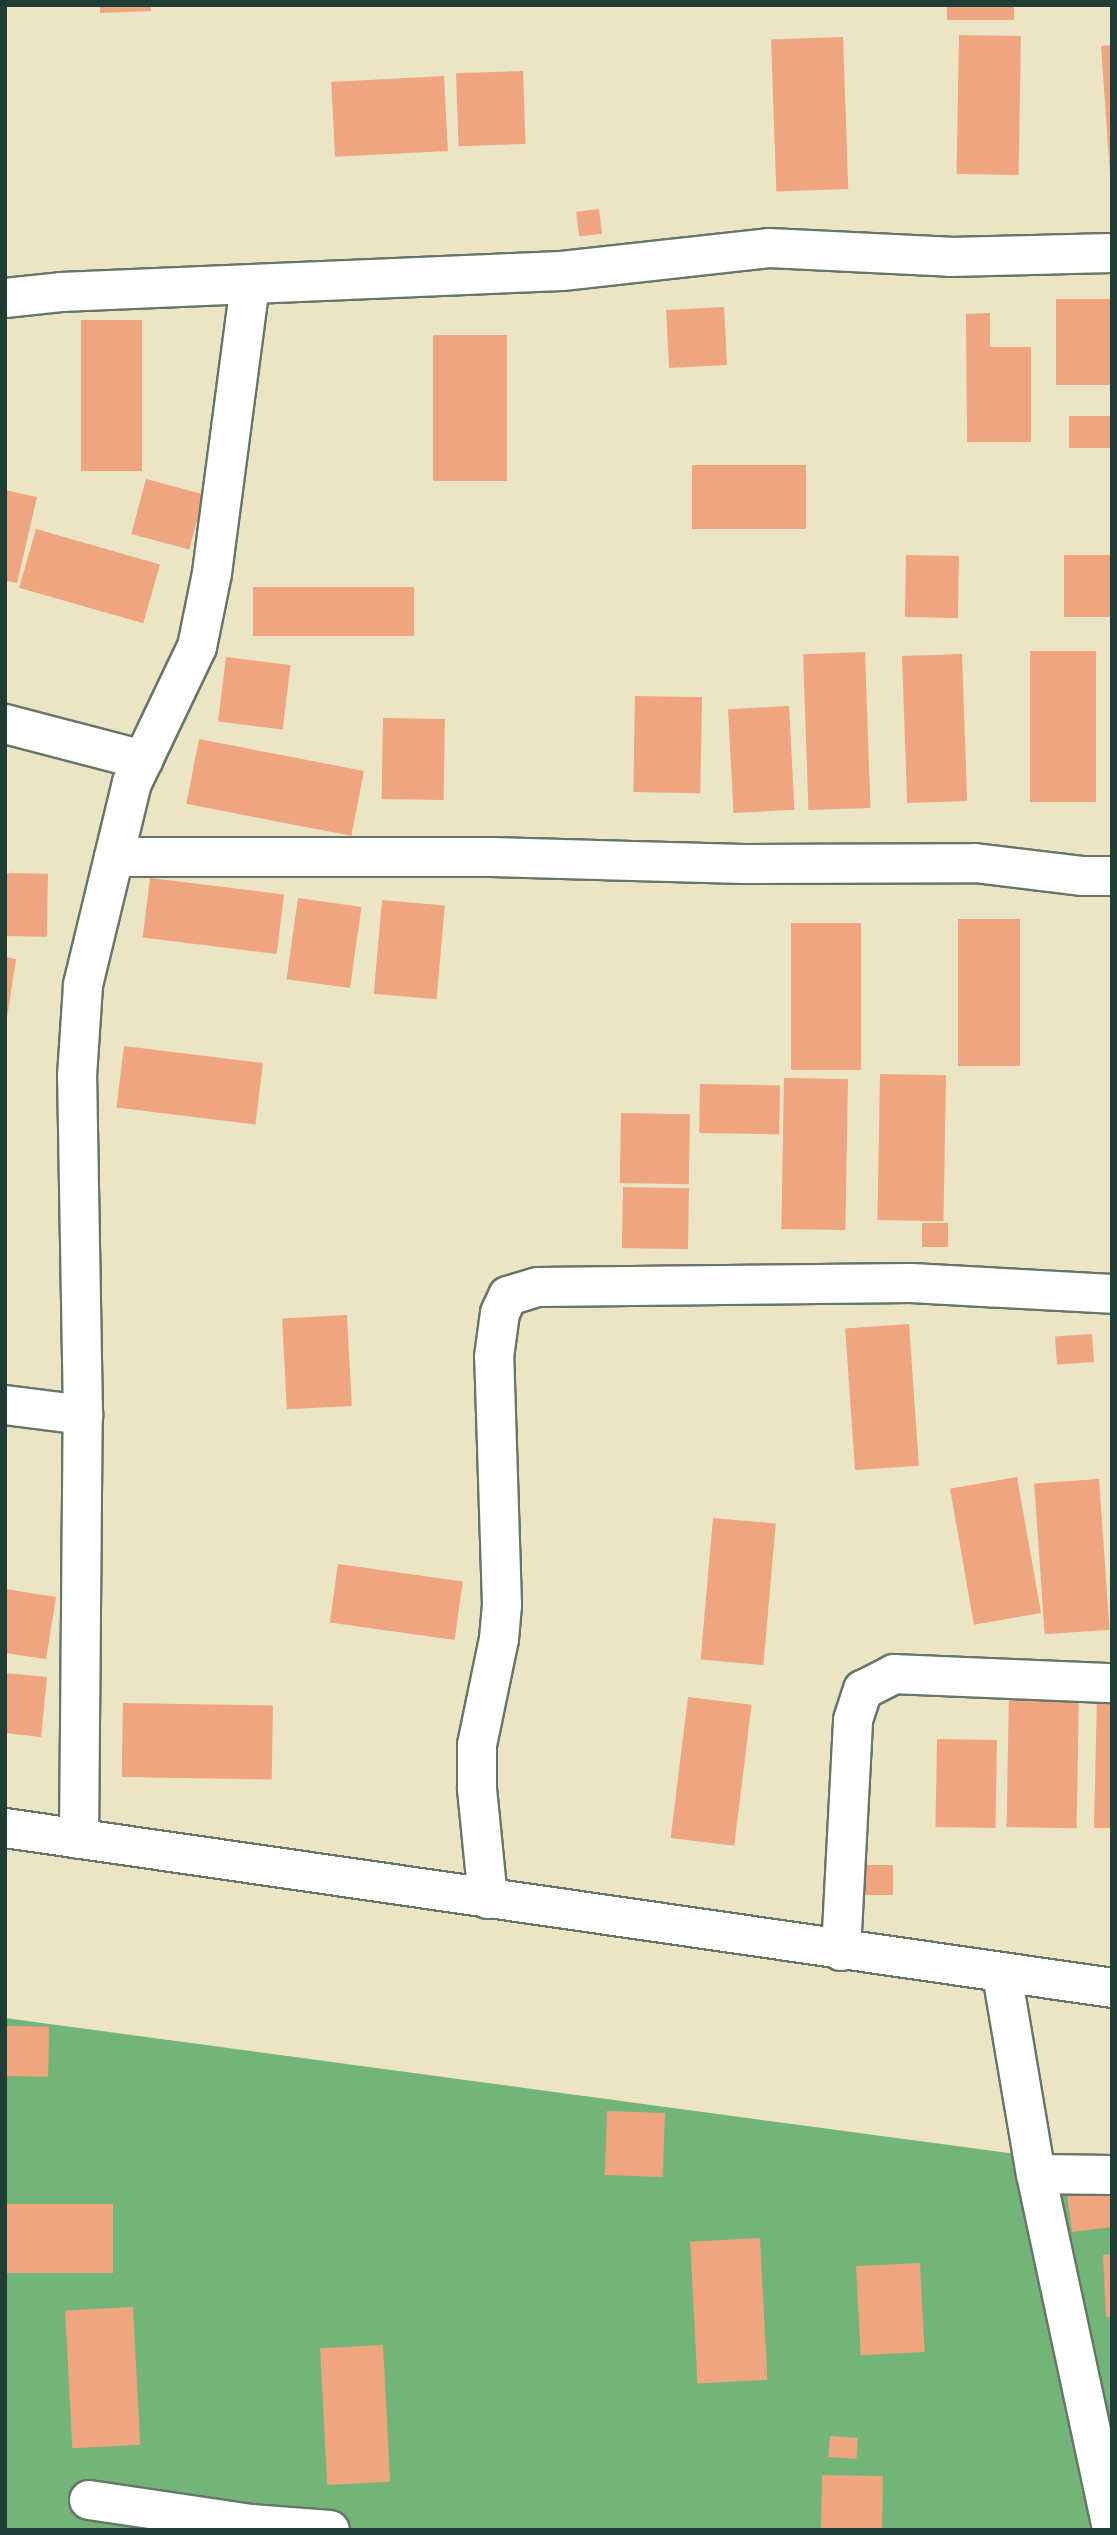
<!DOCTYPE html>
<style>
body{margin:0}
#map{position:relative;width:1117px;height:2535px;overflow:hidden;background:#ebe4c5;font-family:Dekko,sans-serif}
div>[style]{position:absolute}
.forest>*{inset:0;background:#73b578}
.building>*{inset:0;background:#eea580;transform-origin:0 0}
.roads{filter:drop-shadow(2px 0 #667767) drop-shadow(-2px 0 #667767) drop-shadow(0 2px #667767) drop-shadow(0 -2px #667767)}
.minor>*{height:38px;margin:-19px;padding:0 19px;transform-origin:19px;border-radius:19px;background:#fff}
span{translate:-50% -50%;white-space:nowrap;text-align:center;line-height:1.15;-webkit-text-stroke:7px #f6f6f2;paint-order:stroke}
.frame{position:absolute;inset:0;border:7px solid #1f3d34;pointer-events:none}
</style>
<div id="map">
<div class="forest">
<div style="clip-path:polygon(5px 2018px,1112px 2167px,1112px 2530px,5px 2530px)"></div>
</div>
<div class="building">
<div style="clip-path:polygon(100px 5px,151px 5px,151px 11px,100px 13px)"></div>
<div style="left:947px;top:5px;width:67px;height:15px"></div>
<div style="left:959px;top:35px;width:62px;height:139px;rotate:1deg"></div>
<div style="left:843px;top:37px;width:152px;height:72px;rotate:88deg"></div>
<div style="clip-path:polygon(1112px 45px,1112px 174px,1110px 174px,1101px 46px)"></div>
<div style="left:523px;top:71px;width:73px;height:67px;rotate:88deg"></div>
<div style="left:444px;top:76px;width:75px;height:113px;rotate:87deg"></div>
<div style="left:599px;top:209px;width:25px;height:23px;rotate:83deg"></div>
<div style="left:1112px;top:299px;width:86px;height:56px;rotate:90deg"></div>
<div style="left:724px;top:307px;width:58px;height:58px;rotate:87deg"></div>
<div style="clip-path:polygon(990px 313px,990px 347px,1031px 347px,1031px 442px,967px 442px,966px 314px)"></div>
<div style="left:81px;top:320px;width:61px;height:151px"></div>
<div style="left:433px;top:335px;width:74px;height:146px"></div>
<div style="left:1112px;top:416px;width:32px;height:43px;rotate:90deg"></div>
<div style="left:692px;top:465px;width:114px;height:64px"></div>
<div style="left:146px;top:479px;width:60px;height:57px;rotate:15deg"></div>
<div style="clip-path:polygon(5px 490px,37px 497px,17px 583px,5px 581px)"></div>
<div style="left:36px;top:529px;width:129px;height:61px;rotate:16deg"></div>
<div style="left:906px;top:555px;width:53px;height:62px;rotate:1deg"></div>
<div style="left:1112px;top:555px;width:62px;height:48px;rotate:90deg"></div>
<div style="left:253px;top:587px;width:161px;height:49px"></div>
<div style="left:1030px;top:651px;width:66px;height:151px"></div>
<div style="left:865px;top:652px;width:156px;height:62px;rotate:88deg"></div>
<div style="left:962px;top:654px;width:147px;height:60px;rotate:88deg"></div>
<div style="left:226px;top:657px;width:65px;height:65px;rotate:7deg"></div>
<div style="left:635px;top:696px;width:67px;height:96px;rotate:1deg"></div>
<div style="left:789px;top:706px;width:104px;height:61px;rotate:87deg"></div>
<div style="left:383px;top:718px;width:62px;height:81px;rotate:1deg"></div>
<div style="left:199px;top:739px;width:168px;height:66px;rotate:11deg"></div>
<div style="left:5px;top:873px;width:43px;height:63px;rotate:1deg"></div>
<div style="left:150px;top:878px;width:135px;height:60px;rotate:7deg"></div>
<div style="left:298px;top:898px;width:64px;height:82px;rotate:8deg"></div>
<div style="left:382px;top:900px;width:63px;height:94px;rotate:5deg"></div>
<div style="left:958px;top:919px;width:62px;height:147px"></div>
<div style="left:791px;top:923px;width:70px;height:147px"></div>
<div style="clip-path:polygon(5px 957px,16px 959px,7px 1018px,5px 1018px)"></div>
<div style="left:124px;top:1046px;width:140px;height:62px;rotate:7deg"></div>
<div style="left:880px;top:1074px;width:66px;height:146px;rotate:1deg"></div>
<div style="left:784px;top:1078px;width:64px;height:151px;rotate:1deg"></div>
<div style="left:700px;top:1084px;width:80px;height:49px;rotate:1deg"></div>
<div style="left:621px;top:1113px;width:69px;height:70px;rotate:1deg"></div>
<div style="left:623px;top:1187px;width:66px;height:61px;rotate:1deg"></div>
<div style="left:948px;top:1223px;width:24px;height:26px;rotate:90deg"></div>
<div style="left:347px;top:1315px;width:91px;height:65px;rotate:87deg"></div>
<div style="left:909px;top:1324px;width:142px;height:64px;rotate:86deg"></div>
<div style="left:1092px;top:1334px;width:28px;height:37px;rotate:86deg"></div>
<div style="left:1017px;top:1477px;width:138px;height:68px;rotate:80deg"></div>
<div style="left:1099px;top:1479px;width:151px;height:65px;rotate:86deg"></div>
<div style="left:713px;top:1518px;width:63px;height:142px;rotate:5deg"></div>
<div style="left:338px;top:1564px;width:126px;height:59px;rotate:8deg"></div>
<div style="clip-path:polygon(5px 1589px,56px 1597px,46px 1659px,5px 1653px)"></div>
<div style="clip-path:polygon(5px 1673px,47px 1677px,41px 1737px,5px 1733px)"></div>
<div style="left:1009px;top:1690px;width:70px;height:137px;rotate:1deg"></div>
<div style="clip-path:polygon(1097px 1694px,1112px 1694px,1112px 1828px,1094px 1828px)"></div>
<div style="left:688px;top:1697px;width:64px;height:142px;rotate:7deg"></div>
<div style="left:123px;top:1703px;width:150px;height:74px;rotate:1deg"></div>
<div style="left:937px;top:1739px;width:60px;height:88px;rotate:1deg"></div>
<div style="left:864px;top:1865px;width:29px;height:30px"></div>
<div style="left:5px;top:2026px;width:44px;height:50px;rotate:1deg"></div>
<div style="left:607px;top:2111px;width:58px;height:64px;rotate:2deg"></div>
<div style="clip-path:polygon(1112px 2188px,1112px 2227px,1072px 2232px,1067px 2195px)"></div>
<div style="left:5px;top:2204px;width:108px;height:69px"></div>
<div style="left:760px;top:2238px;width:142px;height:70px;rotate:87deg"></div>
<div style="clip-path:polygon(1112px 2254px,1112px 2317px,1106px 2317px,1103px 2255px)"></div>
<div style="left:920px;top:2263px;width:89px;height:64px;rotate:87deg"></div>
<div style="left:133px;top:2307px;width:138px;height:68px;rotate:87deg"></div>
<div style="left:383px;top:2345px;width:137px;height:63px;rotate:87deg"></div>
<div style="left:830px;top:2436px;width:28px;height:21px;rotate:4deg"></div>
<div style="left:822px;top:2475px;width:61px;height:55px;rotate:1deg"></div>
</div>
<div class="roads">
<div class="minor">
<div style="left:5px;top:298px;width:56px;rotate:-6.1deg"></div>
<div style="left:61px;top:292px;width:501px;rotate:-2.4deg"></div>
<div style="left:562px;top:271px;width:208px;rotate:-6.3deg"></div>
<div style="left:769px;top:248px;width:181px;rotate:2.8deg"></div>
<div style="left:950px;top:257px;width:162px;rotate:-1.4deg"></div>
<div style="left:5px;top:724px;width:143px;rotate:14.6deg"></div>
<div style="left:114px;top:857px;width:378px"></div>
<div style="left:492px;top:857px;width:252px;rotate:1.6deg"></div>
<div style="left:744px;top:864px;width:231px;rotate:-0.2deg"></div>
<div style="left:975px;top:863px;width:109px;rotate:6.9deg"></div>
<div style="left:1083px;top:876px;width:29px"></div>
<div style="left:5px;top:1405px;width:79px;rotate:7.3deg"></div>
<div style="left:5px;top:1828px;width:1119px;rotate:8.22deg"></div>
<div style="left:79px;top:1839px;width:424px;rotate:-89.5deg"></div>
<div style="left:83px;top:1415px;width:339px;rotate:-91deg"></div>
<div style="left:77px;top:1076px;width:91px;rotate:-86.2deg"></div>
<div style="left:83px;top:985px;width:208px;rotate:-76.4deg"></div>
<div style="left:132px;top:783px;width:151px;rotate:-64.5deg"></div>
<div style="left:197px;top:647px;width:76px;rotate:-78.5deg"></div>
<div style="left:212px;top:573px;width:291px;rotate:-82.5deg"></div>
<div style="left:488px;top:1899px;width:112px;rotate:-95.7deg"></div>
<div style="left:477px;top:1788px;width:43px;rotate:-90deg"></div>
<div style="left:477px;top:1745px;width:108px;rotate:-78.3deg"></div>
<div style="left:499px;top:1639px;width:34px;rotate:-85deg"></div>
<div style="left:502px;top:1605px;width:248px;rotate:-91.8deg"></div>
<div style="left:494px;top:1357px;width:44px;rotate:-82.2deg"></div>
<div style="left:500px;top:1313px;width:19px;rotate:-65deg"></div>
<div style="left:508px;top:1296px;width:31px;rotate:-17deg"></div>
<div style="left:538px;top:1287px;width:373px;rotate:-0.6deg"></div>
<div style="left:911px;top:1283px;width:201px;rotate:3.1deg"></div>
<div style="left:841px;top:1951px;width:231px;rotate:-87deg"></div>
<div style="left:853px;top:1720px;width:32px;rotate:-72deg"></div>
<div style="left:863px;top:1690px;width:35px;rotate:-27deg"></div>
<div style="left:894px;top:1674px;width:218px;rotate:2.4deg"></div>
<div style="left:1002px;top:1974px;width:203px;rotate:80.4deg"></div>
<div style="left:1036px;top:2174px;width:362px;rotate:77.9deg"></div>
<div style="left:1036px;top:2174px;width:76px;rotate:0.8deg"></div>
<div style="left:89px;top:2500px;width:164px;rotate:8.4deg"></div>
<div style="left:251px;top:2524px;width:79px;rotate:4.3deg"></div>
</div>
</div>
<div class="frame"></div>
</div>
